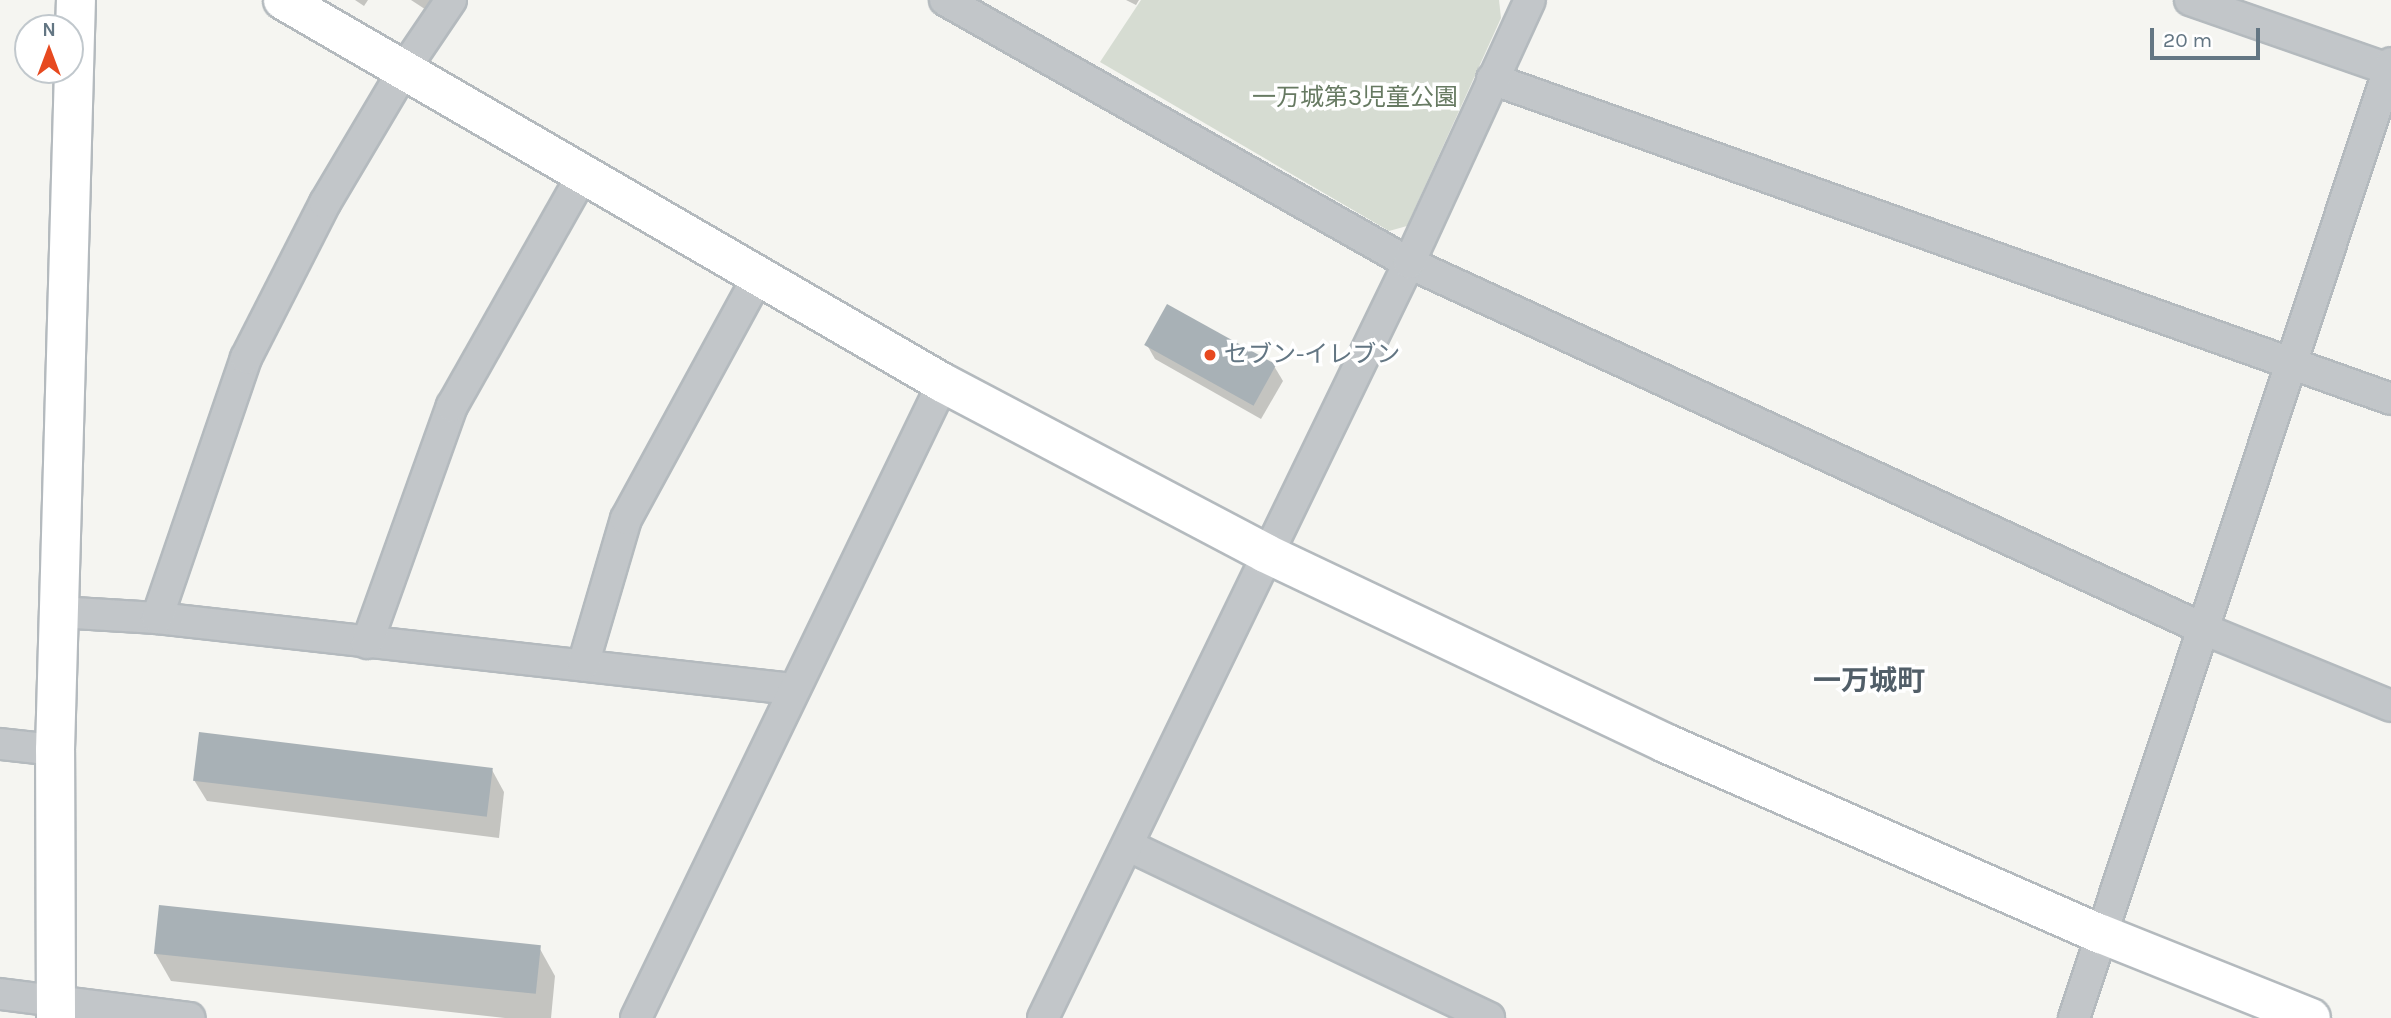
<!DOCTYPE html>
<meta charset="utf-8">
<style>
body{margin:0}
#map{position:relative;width:2391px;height:1018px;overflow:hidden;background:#f5f5f1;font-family:Karla,"Noto Sans JP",sans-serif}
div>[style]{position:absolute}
.green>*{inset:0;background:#d6dcd2}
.shadow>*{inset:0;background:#0003}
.building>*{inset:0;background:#a8b1b6;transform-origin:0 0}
.roads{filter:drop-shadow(2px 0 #b4babe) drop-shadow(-2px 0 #b4babe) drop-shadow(0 2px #b4babe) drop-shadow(0 -2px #b4babe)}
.street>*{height:30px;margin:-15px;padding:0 15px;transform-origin:15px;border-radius:15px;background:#c2c6c9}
.secondary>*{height:38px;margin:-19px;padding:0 19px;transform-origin:19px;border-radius:19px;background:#fff}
.dots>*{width:19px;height:19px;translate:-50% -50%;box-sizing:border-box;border:4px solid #fff;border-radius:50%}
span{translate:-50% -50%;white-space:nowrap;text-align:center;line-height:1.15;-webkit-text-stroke:7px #fff;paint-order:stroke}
.park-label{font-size:24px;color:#677a62}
.poi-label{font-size:24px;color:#637683}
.left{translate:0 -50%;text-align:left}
.quarter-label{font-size:28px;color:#515e68;font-weight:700}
.north{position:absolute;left:14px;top:14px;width:70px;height:70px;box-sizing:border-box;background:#fff;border:2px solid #c1c8cd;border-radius:50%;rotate:0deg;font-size:19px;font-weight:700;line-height:28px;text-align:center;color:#637683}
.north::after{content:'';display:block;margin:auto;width:24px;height:32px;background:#e7491f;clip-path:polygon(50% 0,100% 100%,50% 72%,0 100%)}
.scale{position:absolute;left:2150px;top:28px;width:110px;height:32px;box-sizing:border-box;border:4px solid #637683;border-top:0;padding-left:9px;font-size:21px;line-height:24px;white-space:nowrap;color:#637683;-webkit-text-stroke:5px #fff;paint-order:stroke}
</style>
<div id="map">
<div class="green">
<div style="clip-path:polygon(1141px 0,1499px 0,1501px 18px,1407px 226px,1389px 231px,1100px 62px)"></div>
</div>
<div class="shadow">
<div style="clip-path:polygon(355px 0,368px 0,364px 6px)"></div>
<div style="clip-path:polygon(411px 0,444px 0,434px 15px)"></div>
<div style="clip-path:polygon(1126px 0,1139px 0,1136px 5px)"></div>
<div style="clip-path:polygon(1147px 345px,1274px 366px,1283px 381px,1261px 419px,1155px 359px)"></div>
<div style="clip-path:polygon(492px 770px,504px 792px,499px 838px,207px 801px,194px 780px)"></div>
<div style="clip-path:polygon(540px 949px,555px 976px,551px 1018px,505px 1018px,171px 981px,155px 953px)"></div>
</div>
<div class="building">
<div style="left:1167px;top:304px;width:125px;height:47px;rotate:29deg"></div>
<div style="left:199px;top:732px;width:296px;height:49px;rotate:7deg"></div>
<div style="left:159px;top:905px;width:384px;height:49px;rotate:6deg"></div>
</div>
<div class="roads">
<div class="street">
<div style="left:945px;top:0;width:533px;rotate:29.55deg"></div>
<div style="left:1409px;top:263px;width:877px;rotate:24.72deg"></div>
<div style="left:2206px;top:630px;width:200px;rotate:22.3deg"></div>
<div style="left:2190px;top:0;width:213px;rotate:19.2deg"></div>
<div style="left:1492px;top:79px;width:954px;rotate:19.59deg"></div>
<div style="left:58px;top:612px;width:99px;rotate:3.5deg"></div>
<div style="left:157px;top:618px;width:639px;rotate:6.38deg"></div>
<div style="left:157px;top:618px;width:275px;rotate:-71.1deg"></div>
<div style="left:246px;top:358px;width:174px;rotate:-63deg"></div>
<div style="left:325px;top:203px;width:157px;rotate:-59.3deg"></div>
<div style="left:405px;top:68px;width:82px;rotate:-55.9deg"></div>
<div style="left:367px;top:643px;width:252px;rotate:-70.3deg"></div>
<div style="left:452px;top:406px;width:264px;rotate:-60.5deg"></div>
<div style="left:583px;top:665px;width:152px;rotate:-73.6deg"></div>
<div style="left:626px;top:519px;width:276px;rotate:-61.4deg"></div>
<div style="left:0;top:744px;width:55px;rotate:6.2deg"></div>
<div style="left:1129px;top:846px;width:399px;rotate:25.5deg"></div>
<div style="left:0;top:994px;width:191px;rotate:7.2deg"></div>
<div style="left:636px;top:1018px;width:705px;rotate:-64.2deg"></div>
<div style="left:1043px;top:1018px;width:839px;rotate:-64.14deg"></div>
<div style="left:1409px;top:263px;width:289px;rotate:-65.3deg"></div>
<div style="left:2074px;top:1018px;width:1006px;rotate:-71.64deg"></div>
</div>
<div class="secondary">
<div style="left:283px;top:0;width:763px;rotate:30.13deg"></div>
<div style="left:943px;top:383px;width:364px;rotate:27.8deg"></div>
<div style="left:1265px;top:553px;width:443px;rotate:25.4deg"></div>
<div style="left:1665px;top:743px;width:476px;rotate:23.7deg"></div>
<div style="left:2101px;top:934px;width:226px;rotate:21.8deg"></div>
<div style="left:56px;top:1018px;width:268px;rotate:-90.2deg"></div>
<div style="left:55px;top:750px;width:750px;rotate:-88.4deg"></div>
</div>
</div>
<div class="dots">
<div style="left:1210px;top:355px;background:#e7491f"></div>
</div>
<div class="park-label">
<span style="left:1355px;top:98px">一万城第3児童公園</span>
</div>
<div class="poi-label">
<span class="left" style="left:1224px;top:355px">セブン-イレブン</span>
</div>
<div class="quarter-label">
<span style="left:1869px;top:681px">一万城町</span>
</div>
<div class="north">N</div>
<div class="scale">20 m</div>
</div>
